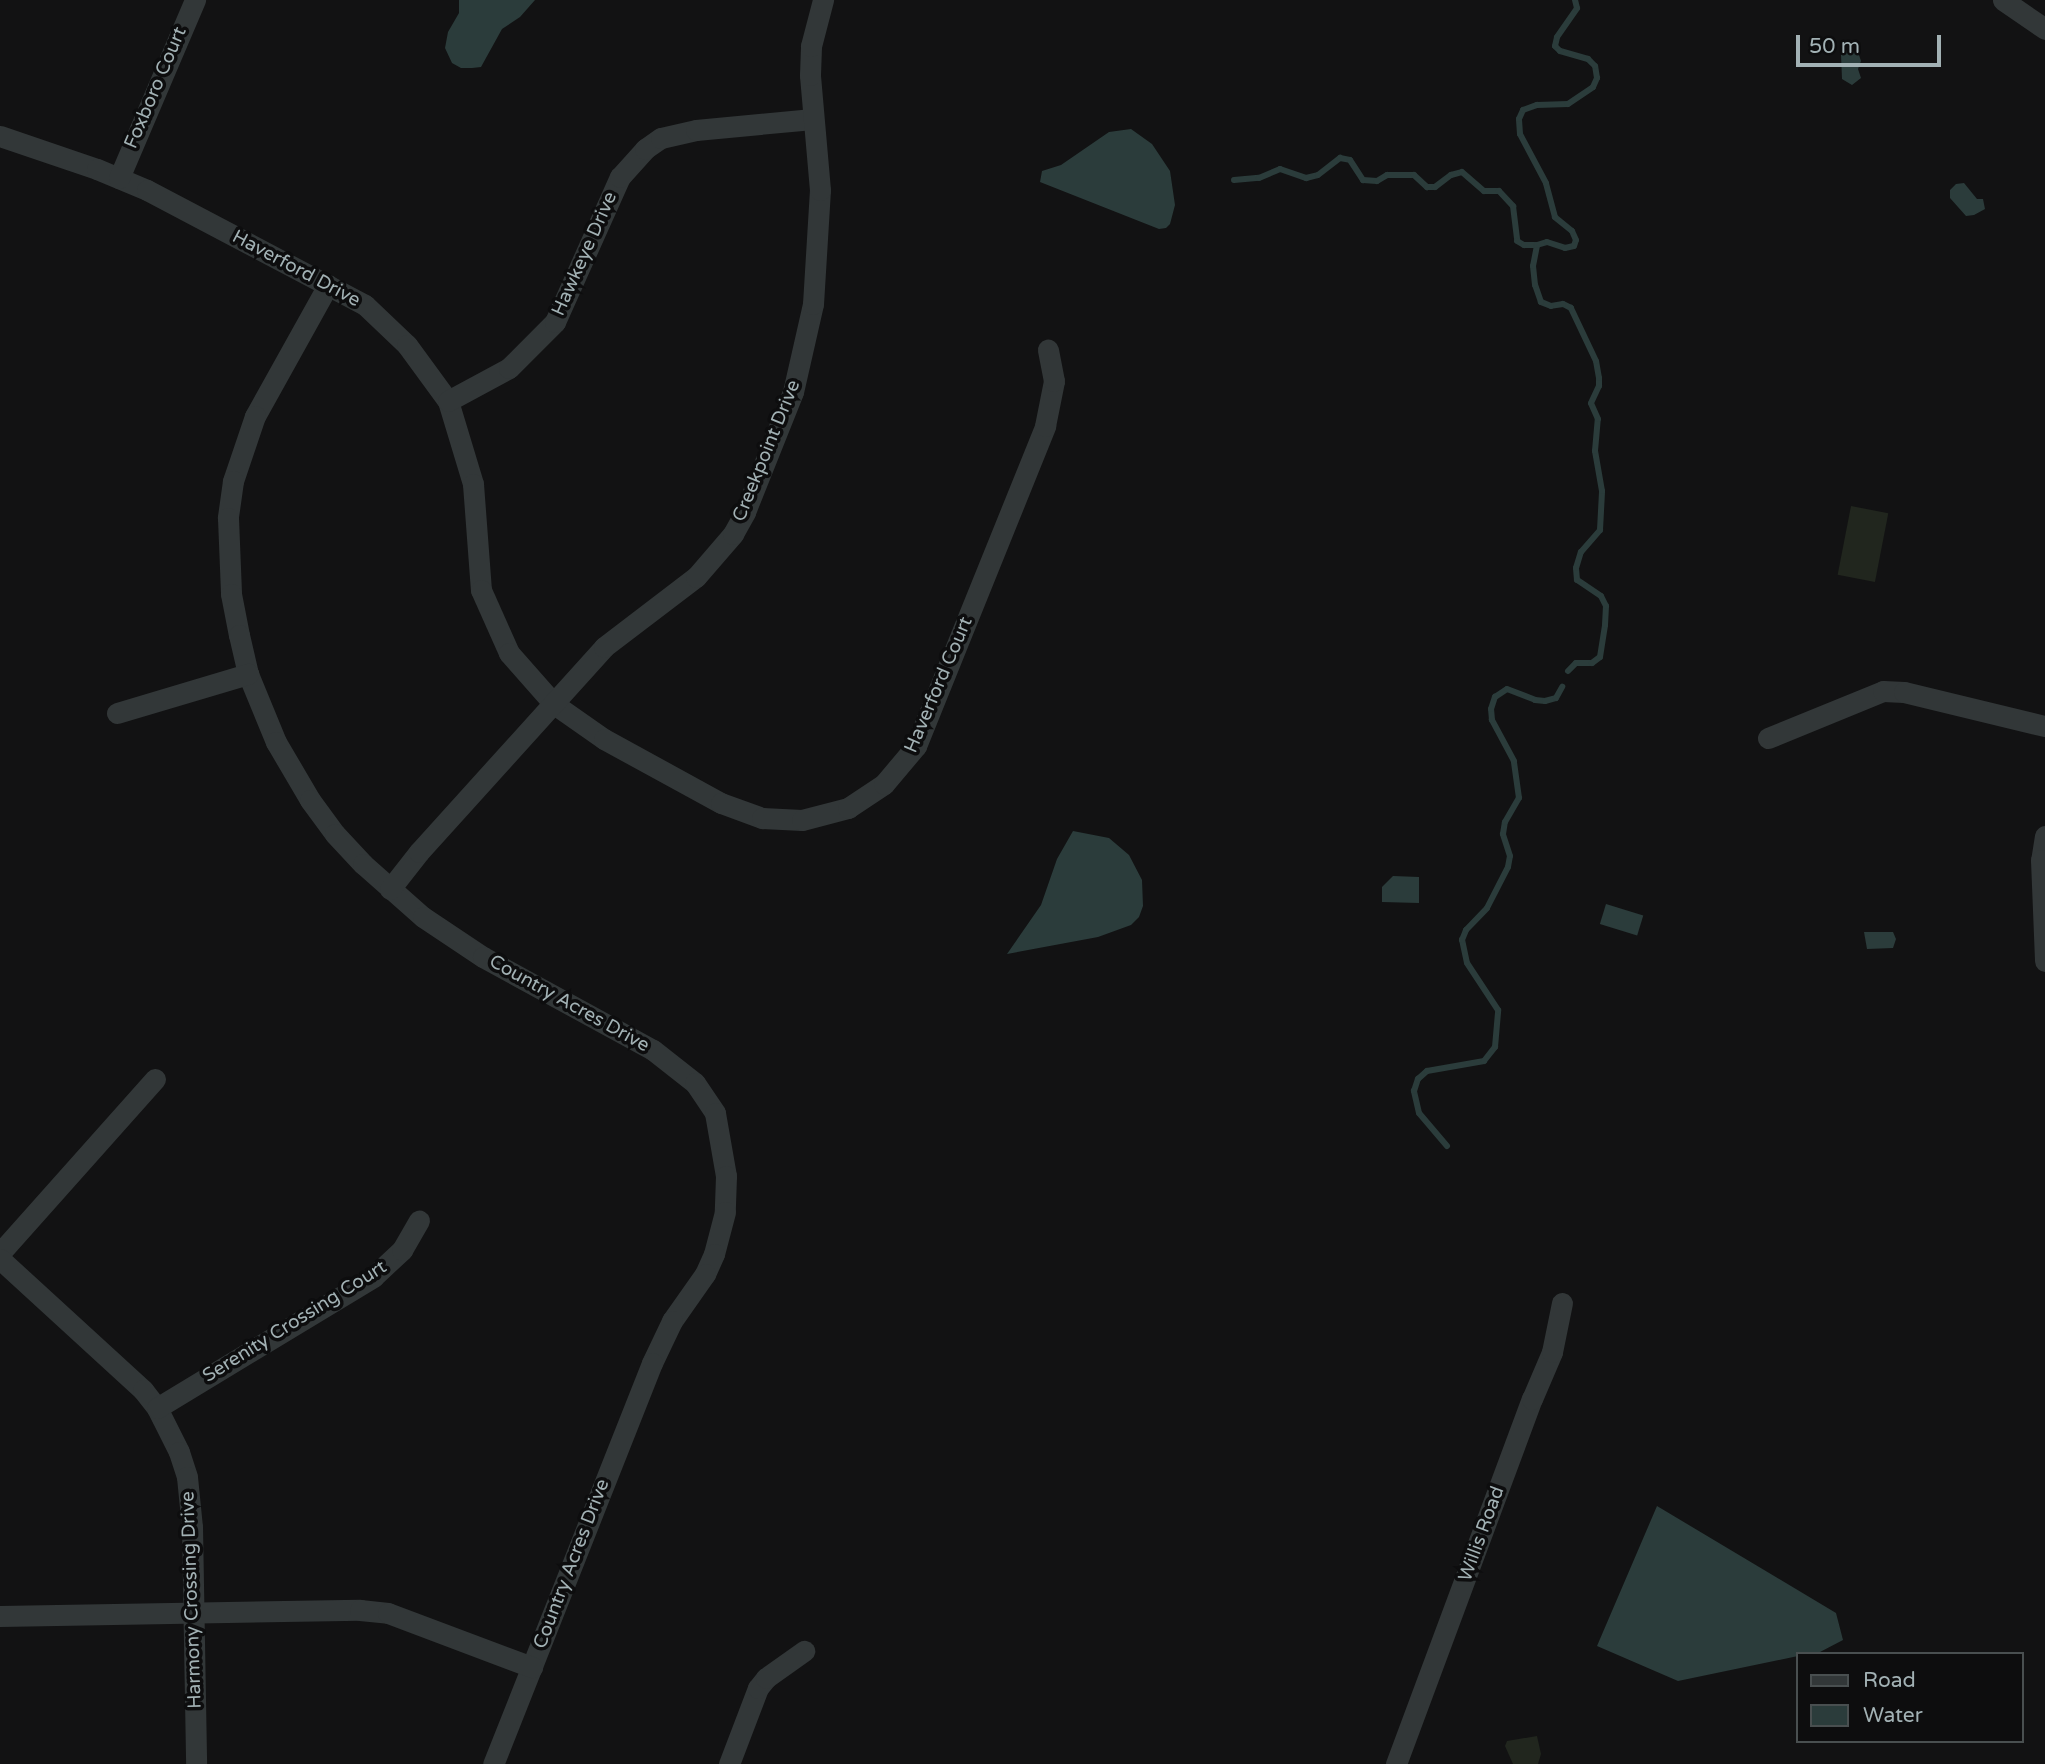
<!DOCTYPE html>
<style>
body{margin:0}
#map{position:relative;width:2045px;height:1764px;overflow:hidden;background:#121213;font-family:"Varela Round",sans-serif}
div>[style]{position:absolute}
.green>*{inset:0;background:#21261e;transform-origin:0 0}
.water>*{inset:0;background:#2b3c3b;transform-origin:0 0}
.stream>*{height:6px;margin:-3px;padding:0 3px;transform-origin:3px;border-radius:3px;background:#2b3c3b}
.minor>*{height:21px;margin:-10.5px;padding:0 10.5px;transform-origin:10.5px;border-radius:10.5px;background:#323738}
span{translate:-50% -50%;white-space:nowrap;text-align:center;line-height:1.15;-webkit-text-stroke:7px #0d0d0e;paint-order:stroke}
.street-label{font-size:19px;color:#a2b1b4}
.legend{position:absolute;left:1796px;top:1652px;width:228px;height:91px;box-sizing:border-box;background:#0d0d0e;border:2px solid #494f50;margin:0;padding:9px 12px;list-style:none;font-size:21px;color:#a2b1b4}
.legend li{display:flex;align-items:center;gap:14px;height:35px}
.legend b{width:35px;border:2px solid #494f50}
.scale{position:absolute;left:1796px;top:35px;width:145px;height:32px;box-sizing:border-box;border:4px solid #a2b1b4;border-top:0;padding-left:9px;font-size:21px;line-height:24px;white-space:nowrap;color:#a2b1b4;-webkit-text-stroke:5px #0d0d0e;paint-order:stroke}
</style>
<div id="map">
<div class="green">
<div style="left:1851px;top:506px;width:38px;height:70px;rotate:11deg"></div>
<div style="clip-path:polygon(1537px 1736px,1541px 1754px,1538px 1764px,1513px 1764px,1505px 1746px,1507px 1741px)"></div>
</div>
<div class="water">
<div style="clip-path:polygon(459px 0,535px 0,520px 17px,502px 29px,481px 67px,472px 68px,461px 68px,452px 63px,445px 48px,448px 32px,459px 13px)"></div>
<div style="clip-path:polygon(1846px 50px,1858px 52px,1861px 61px,1858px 69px,1861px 78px,1852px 85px,1842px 79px,1841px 55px)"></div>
<div style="clip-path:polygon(1131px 129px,1152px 144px,1170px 171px,1175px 205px,1170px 224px,1166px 228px,1159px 229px,1040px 182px,1042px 171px,1061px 165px,1109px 132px)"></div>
<div style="clip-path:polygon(1964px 183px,1977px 199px,1983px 199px,1985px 209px,1974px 215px,1966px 216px,1950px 198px,1950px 190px,1956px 184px)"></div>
<div style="clip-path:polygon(1073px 831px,1109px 838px,1129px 855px,1142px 880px,1143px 906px,1139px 917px,1131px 925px,1098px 937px,1007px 954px,1041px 905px,1057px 859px)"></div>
<div style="clip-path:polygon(1393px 876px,1419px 877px,1419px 903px,1382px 902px,1382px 887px)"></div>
<div style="left:1606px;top:904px;width:39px;height:21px;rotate:17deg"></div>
<div style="clip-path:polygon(1864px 932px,1893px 932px,1896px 939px,1893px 948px,1867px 949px)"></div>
<div style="clip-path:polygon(1657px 1506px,1836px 1613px,1843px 1640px,1820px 1652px,1798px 1654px,1798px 1656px,1678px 1681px,1597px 1646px)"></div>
</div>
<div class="stream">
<div style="left:1234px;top:180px;width:25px;rotate:-5deg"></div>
<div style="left:1259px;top:178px;width:23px;rotate:-23deg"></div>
<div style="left:1280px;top:169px;width:28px;rotate:19deg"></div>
<div style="left:1306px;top:178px;width:12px;rotate:-14deg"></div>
<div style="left:1318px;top:175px;width:28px;rotate:-38deg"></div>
<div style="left:1340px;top:158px;width:10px;rotate:11deg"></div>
<div style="left:1350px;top:160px;width:24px;rotate:57deg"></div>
<div style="left:1363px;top:180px;width:14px;rotate:4deg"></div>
<div style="left:1377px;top:181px;width:12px;rotate:-31deg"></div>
<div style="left:1387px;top:175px;width:27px"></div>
<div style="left:1414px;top:175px;width:18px;rotate:43deg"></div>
<div style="left:1427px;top:187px;width:8px"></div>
<div style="left:1435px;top:187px;width:20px;rotate:-37deg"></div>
<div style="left:1451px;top:175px;width:11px;rotate:-15deg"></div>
<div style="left:1462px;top:172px;width:29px;rotate:41deg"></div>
<div style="left:1484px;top:191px;width:15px"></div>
<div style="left:1499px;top:191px;width:21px;rotate:47deg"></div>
<div style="left:1513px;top:206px;width:35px;rotate:83deg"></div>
<div style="left:1517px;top:241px;width:8px;rotate:30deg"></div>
<div style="left:1524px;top:245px;width:13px"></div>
<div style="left:1568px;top:671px;width:11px;rotate:-45deg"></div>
<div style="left:1576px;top:663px;width:16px"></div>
<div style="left:1592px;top:663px;width:10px;rotate:-37deg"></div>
<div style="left:1600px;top:657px;width:32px;rotate:-81deg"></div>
<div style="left:1605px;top:625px;width:19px;rotate:-87deg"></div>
<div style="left:1606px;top:606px;width:11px;rotate:-117deg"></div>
<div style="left:1601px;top:596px;width:29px;rotate:-146deg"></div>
<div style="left:1577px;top:580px;width:12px;rotate:-95deg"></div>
<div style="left:1576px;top:568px;width:17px;rotate:-73deg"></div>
<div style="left:1581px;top:552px;width:29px;rotate:-49deg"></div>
<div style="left:1600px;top:530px;width:39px;rotate:-87deg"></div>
<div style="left:1602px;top:491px;width:41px;rotate:-99.9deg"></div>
<div style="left:1595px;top:451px;width:32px;rotate:-85deg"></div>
<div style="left:1598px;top:419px;width:17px;rotate:-114deg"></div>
<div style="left:1591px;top:403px;width:19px;rotate:-65deg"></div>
<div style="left:1599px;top:386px;width:8px;rotate:-90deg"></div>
<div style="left:1599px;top:378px;width:17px;rotate:-100deg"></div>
<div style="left:1596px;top:361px;width:59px;rotate:-115.3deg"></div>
<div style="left:1571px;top:308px;width:9px;rotate:-153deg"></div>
<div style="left:1563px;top:304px;width:12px;rotate:171deg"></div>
<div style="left:1551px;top:306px;width:11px;rotate:-158deg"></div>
<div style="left:1541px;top:302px;width:18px;rotate:-109deg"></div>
<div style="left:1535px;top:285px;width:19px;rotate:-96deg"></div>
<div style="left:1533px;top:266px;width:21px;rotate:-79deg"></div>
<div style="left:1537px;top:245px;width:10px;rotate:-17deg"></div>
<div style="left:1547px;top:242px;width:19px;rotate:18deg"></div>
<div style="left:1565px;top:248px;width:9px;rotate:-13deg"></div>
<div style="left:1574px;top:246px;width:6px;rotate:-72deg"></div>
<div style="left:1576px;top:240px;width:10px;rotate:-114deg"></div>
<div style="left:1572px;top:231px;width:22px;rotate:-141deg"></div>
<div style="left:1555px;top:217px;width:35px;rotate:-105deg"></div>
<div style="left:1546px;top:183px;width:55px;rotate:-118deg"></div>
<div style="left:1520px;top:134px;width:15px;rotate:-94deg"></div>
<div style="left:1519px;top:119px;width:10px;rotate:-66deg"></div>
<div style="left:1523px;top:110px;width:15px;rotate:-20deg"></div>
<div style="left:1537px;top:105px;width:31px;rotate:-2deg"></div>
<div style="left:1568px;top:104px;width:30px;rotate:-34deg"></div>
<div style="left:1593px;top:87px;width:10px;rotate:-66deg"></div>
<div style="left:1597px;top:78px;width:12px;rotate:-99deg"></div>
<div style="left:1595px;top:66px;width:10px;rotate:-135deg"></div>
<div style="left:1588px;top:59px;width:29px;rotate:-164deg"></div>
<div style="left:1560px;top:51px;width:7px;rotate:-135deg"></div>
<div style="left:1555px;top:46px;width:9px;rotate:-77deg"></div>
<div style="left:1557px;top:37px;width:35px;rotate:-55deg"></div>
<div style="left:1577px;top:8px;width:8px;rotate:-104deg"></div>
<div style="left:1447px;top:1146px;width:43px;rotate:-130.3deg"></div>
<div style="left:1419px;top:1113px;width:23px;rotate:-103deg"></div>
<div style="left:1414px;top:1091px;width:13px;rotate:-72deg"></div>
<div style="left:1418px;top:1079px;width:12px;rotate:-42deg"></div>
<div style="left:1427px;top:1071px;width:58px;rotate:-10deg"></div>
<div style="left:1484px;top:1061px;width:18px;rotate:-52deg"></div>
<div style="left:1495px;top:1047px;width:37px;rotate:-85deg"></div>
<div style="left:1498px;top:1010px;width:56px;rotate:-123.4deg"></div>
<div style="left:1467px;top:963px;width:24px;rotate:-102deg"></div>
<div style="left:1462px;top:940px;width:11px;rotate:-68deg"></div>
<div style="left:1466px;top:930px;width:30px;rotate:-46deg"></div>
<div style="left:1487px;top:908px;width:46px;rotate:-62.9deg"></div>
<div style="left:1508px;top:867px;width:11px;rotate:-80deg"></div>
<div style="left:1510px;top:856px;width:23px;rotate:-108deg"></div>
<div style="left:1503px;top:834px;width:12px;rotate:-81deg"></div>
<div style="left:1505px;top:822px;width:28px;rotate:-60deg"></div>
<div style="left:1519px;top:798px;width:37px;rotate:-98deg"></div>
<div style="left:1514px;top:761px;width:47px;rotate:-118.2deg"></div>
<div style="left:1492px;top:720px;width:11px;rotate:-95deg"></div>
<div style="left:1491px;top:709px;width:13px;rotate:-72deg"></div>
<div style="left:1495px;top:697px;width:14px;rotate:-34deg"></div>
<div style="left:1507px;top:689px;width:30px;rotate:21deg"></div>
<div style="left:1535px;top:700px;width:10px;rotate:6deg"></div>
<div style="left:1545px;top:701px;width:11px;rotate:-15deg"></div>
<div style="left:1556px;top:698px;width:13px;rotate:-61deg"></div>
</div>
<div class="minor">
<div style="left:2003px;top:0;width:51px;rotate:34.6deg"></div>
<div style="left:0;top:136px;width:102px;rotate:18.8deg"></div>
<div style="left:97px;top:169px;width:54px;rotate:22.8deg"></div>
<div style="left:147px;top:190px;width:246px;rotate:27.8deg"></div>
<div style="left:365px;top:305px;width:58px;rotate:43.6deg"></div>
<div style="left:407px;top:345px;width:69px;rotate:53.8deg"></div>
<div style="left:448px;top:401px;width:87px;rotate:73.2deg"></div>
<div style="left:473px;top:484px;width:106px;rotate:85.7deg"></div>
<div style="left:481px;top:590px;width:69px;rotate:66deg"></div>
<div style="left:509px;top:653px;width:68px;rotate:48.6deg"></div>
<div style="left:554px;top:704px;width:61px;rotate:35deg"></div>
<div style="left:604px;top:739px;width:133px;rotate:28.7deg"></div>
<div style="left:721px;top:803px;width:44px;rotate:20.1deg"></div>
<div style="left:762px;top:818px;width:40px;rotate:2.9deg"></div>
<div style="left:802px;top:820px;width:48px;rotate:-14.6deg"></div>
<div style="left:848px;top:808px;width:43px;rotate:-33.7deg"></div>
<div style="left:884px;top:784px;width:50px;rotate:-49.9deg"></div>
<div style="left:916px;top:746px;width:345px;rotate:-68deg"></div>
<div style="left:1045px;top:426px;width:46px;rotate:-78.7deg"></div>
<div style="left:1054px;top:381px;width:32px;rotate:-101deg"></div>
<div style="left:119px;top:178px;width:194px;rotate:-66.9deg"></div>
<div style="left:328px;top:285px;width:150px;rotate:119.1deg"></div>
<div style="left:255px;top:416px;width:69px;rotate:108.7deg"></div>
<div style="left:233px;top:481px;width:37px;rotate:98deg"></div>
<div style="left:228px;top:518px;width:76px;rotate:87.7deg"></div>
<div style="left:231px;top:594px;width:42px;rotate:79deg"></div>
<div style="left:239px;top:635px;width:40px;rotate:77deg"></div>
<div style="left:248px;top:674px;width:74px;rotate:67.6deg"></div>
<div style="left:276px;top:742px;width:67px;rotate:59.6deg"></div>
<div style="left:310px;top:800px;width:42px;rotate:53.7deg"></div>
<div style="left:335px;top:834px;width:41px;rotate:47deg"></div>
<div style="left:363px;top:864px;width:80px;rotate:41.5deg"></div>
<div style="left:423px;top:917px;width:72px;rotate:33.7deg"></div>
<div style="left:483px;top:957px;width:194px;rotate:28.7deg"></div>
<div style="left:653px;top:1050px;width:53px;rotate:38.2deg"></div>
<div style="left:695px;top:1083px;width:36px;rotate:56deg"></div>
<div style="left:715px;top:1113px;width:64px;rotate:80.1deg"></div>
<div style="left:726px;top:1176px;width:36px;rotate:92deg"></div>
<div style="left:725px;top:1212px;width:43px;rotate:104.7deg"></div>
<div style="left:714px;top:1254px;width:22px;rotate:114deg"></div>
<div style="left:705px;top:1274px;width:57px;rotate:125.1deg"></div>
<div style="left:672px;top:1321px;width:47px;rotate:115.5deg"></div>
<div style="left:652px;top:1363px;width:431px;rotate:111.6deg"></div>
<div style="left:448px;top:401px;width:69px;rotate:-28.4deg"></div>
<div style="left:509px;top:368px;width:65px;rotate:-45deg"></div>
<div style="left:555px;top:322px;width:159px;rotate:-65.9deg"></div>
<div style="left:620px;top:177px;width:38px;rotate:-48deg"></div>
<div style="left:645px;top:149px;width:19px;rotate:-35deg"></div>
<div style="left:661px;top:138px;width:36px;rotate:-13deg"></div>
<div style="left:696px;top:130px;width:117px;rotate:-5.4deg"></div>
<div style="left:117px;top:713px;width:137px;rotate:-16.6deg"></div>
<div style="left:1768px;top:738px;width:124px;rotate:-22.2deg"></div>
<div style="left:1883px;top:691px;width:21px;rotate:3deg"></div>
<div style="left:1904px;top:692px;width:145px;rotate:13.6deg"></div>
<div style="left:2045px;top:836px;width:24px;rotate:99deg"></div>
<div style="left:2041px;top:860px;width:101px;rotate:87.7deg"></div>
<div style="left:390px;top:889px;width:47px;rotate:-51.9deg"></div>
<div style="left:419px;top:852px;width:276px;rotate:-47.9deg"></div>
<div style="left:604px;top:647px;width:116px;rotate:-37.3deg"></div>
<div style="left:696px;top:577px;width:57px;rotate:-49.3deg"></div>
<div style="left:733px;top:534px;width:25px;rotate:-61deg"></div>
<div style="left:745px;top:512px;width:129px;rotate:-68.2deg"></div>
<div style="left:793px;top:392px;width:90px;rotate:-77.2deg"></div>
<div style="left:813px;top:304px;width:114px;rotate:-86.5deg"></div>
<div style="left:820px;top:190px;width:115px;rotate:-95deg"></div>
<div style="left:810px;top:75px;width:29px;rotate:-88deg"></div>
<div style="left:811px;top:46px;width:48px;rotate:-75.4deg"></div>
<div style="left:0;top:1253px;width:233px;rotate:-48.3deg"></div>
<div style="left:0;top:1259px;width:194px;rotate:42.5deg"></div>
<div style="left:143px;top:1390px;width:23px;rotate:52deg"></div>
<div style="left:157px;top:1408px;width:49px;rotate:63.4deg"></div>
<div style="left:179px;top:1452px;width:26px;rotate:72deg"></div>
<div style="left:187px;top:1477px;width:50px;rotate:84.3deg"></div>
<div style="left:192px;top:1527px;width:237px;rotate:89deg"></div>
<div style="left:157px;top:1408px;width:253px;rotate:-31.2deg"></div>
<div style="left:373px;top:1277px;width:40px;rotate:-43deg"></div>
<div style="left:402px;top:1250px;width:34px;rotate:-60deg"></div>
<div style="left:0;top:1616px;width:360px;rotate:-1deg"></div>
<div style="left:360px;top:1610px;width:28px;rotate:6deg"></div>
<div style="left:388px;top:1613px;width:154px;rotate:20.6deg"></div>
<div style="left:729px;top:1764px;width:81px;rotate:-69.1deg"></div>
<div style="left:758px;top:1688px;width:13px;rotate:-51deg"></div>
<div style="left:766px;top:1678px;width:47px;rotate:-35.4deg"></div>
<div style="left:1396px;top:1764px;width:390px;rotate:-69.6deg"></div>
<div style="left:1532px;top:1399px;width:51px;rotate:-66.9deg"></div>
<div style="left:1552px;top:1352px;width:50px;rotate:-78.5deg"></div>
</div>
<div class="street-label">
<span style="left:156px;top:88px;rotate:-67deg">Foxboro Court</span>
<span style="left:585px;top:254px;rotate:-66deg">Hawkeye Drive</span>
<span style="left:296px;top:269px;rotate:28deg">Haverford Drive</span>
<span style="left:767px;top:451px;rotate:-68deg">Creekpoint Drive</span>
<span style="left:939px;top:685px;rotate:-67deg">Haverford Court</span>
<span style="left:569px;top:1004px;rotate:29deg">Country Acres Drive</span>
<span style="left:295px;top:1322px;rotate:-32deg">Serenity Crossing Court</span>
<span style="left:1482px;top:1534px;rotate:-70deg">Willis Road</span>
<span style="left:572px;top:1564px;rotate:-69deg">Country Acres Drive</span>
<span style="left:192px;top:1600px;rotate:-92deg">Harmony Crossing Drive</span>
</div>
<ul class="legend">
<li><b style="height:9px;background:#323738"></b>Road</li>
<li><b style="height:19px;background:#2b3c3b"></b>Water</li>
</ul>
<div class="scale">50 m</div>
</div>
